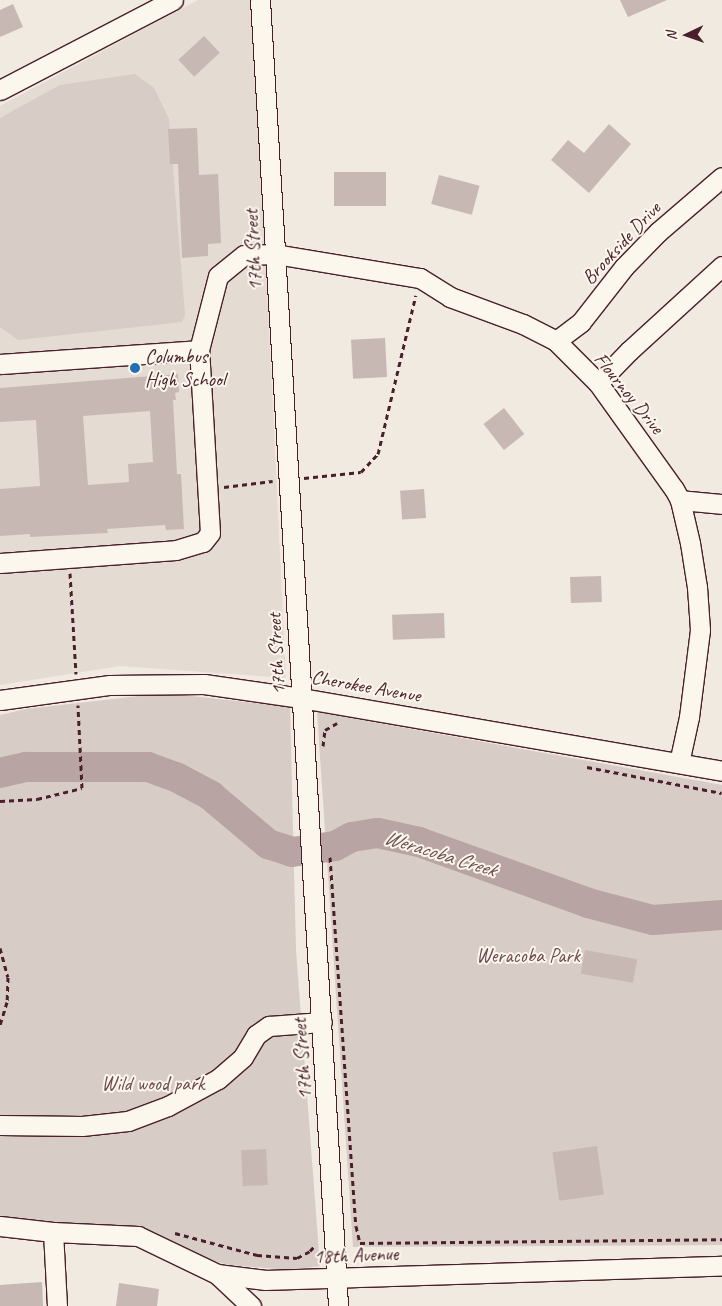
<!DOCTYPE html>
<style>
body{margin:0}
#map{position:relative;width:722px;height:1306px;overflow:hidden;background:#f0eae0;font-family:Caveat,sans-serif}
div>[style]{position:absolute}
.built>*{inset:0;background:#e4dbd2}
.green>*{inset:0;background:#d8ccc6}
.river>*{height:30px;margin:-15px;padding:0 15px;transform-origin:15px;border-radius:15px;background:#b8a4a2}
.building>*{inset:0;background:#c8b8b3;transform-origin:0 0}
.path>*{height:3px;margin-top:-1.5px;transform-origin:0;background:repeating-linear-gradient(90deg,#4a1f2b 0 5px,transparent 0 9px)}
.roads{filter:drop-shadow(1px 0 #4a1f2b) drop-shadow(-1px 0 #4a1f2b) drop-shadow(0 1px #4a1f2b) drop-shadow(0 -1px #4a1f2b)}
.minor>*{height:19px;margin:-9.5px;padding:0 9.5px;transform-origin:9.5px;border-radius:9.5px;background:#fbf7ec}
.dots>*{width:14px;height:14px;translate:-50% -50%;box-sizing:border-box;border:2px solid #fbf7ec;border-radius:50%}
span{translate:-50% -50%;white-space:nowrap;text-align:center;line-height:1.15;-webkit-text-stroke:4px #fbf7ec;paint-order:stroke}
.street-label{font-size:20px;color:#4a1f2b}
.poi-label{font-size:20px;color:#4a1f2b}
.left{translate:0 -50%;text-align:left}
.park-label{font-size:20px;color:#6e4a52}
.water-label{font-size:21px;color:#704e55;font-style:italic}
.north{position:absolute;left:662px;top:10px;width:50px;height:50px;-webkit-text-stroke:4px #fbf7ec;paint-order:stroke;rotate:267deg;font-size:14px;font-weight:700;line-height:20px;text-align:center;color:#4a1f2b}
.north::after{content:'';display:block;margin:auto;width:18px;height:22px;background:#4a1f2b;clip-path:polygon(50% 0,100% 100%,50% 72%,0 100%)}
</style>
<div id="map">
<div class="built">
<div style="clip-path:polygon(198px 0,253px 0,286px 678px,120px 666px,0 685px,0 106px)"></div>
</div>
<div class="green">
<div style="clip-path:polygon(135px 74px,154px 88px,169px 119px,185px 315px,182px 322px,18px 340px,0 327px,0 118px,60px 85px)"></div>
<div style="clip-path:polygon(165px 693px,290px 707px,296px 950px,320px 1266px,290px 1270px,229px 1265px,96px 1227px,0 1217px,0 715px,26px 709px)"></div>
<div style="clip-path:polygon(317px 712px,722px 785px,722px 1245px,353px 1247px)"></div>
</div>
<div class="river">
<div style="left:0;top:773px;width:28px;rotate:-13deg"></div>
<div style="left:27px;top:767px;width:121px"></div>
<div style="left:148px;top:767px;width:30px;rotate:20deg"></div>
<div style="left:176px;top:777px;width:40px;rotate:28deg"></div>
<div style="left:211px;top:796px;width:75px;rotate:40.1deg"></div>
<div style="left:268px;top:844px;width:25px;rotate:18deg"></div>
<div style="left:292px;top:852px;width:43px;rotate:-7.9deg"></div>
<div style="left:335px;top:846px;width:19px;rotate:-28deg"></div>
<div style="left:352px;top:837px;width:26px;rotate:-9deg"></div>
<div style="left:378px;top:833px;width:42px;rotate:12.4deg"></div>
<div style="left:419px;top:842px;width:180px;rotate:19.8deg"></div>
<div style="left:588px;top:903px;width:67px;rotate:14.7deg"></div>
<div style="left:653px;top:920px;width:69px;rotate:-4.1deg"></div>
</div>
<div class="building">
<div style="clip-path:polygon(620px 0,667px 0,628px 17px)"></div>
<div style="clip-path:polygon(13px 4px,23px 27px,0 37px,0 10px)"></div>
<div style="left:204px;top:36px;width:23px;height:35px;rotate:47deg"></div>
<div style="clip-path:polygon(609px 124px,631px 144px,589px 193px,551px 160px,568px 140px,584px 153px)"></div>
<div style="clip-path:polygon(197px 128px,199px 175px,218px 174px,221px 243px,208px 244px,208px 256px,182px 258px,178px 164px,170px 164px,168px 129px)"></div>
<div style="left:334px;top:172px;width:52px;height:34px"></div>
<div style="left:439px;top:175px;width:42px;height:30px;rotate:15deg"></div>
<div style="left:385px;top:338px;width:39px;height:34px;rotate:87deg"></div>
<div style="clip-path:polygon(evenodd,178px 374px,179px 392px,175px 393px,176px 400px,173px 400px,177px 474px,181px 474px,184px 529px,166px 530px,165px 525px,107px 529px,108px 533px,68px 535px,30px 537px,30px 534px,0 536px,0 489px,40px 486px,36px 420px,0 422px,0 388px,178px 374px,150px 411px,153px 462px,128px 464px,129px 482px,88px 485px,83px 416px,150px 411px)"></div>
<div style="left:504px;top:408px;width:33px;height:26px;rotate:52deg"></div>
<div style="left:424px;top:489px;width:29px;height:24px;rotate:86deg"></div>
<div style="left:601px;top:576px;width:26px;height:31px;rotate:88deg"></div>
<div style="left:444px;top:613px;width:25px;height:52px;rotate:88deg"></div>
<div style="left:585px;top:950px;width:53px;height:24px;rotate:10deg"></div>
<div style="left:597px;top:1146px;width:49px;height:45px;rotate:82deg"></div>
<div style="left:266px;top:1149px;width:36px;height:25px;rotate:87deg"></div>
<div style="clip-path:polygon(42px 1282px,43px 1306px,0 1306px,0 1285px)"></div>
<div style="clip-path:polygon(119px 1283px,159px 1289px,157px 1306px,116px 1306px)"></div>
</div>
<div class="path">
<div style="left:304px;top:478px;width:57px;rotate:-6deg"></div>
<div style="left:361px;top:472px;width:25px;rotate:-47deg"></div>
<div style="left:378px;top:454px;width:163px;rotate:-76.6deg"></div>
<div style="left:224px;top:487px;width:49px;rotate:-7deg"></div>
<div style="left:70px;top:573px;width:101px;rotate:86.6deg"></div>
<div style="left:323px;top:746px;width:16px;rotate:-83deg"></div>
<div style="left:325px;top:730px;width:14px;rotate:-30deg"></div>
<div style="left:587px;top:767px;width:137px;rotate:10.9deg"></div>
<div style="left:0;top:801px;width:37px;rotate:-3deg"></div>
<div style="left:37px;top:799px;width:46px;rotate:-13.7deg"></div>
<div style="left:82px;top:788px;width:83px;rotate:-92.8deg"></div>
<div style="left:330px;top:857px;width:370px;rotate:86deg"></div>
<div style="left:356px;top:1226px;width:17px;rotate:77deg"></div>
<div style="left:360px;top:1243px;width:362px;rotate:-0.6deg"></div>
<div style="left:0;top:948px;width:30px;rotate:75deg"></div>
<div style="left:8px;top:977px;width:25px;rotate:92deg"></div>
<div style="left:7px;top:1002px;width:24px;rotate:107deg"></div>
<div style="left:175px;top:1233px;width:85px;rotate:15deg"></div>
<div style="left:257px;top:1255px;width:40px;rotate:4.3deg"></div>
<div style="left:297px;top:1258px;width:15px;rotate:-28deg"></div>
<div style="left:310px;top:1251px;width:9px;rotate:-49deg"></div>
</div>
<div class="roads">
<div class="minor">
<div style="left:260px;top:0;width:1308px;rotate:86.58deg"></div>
<div style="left:0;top:90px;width:195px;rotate:-27.5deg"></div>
<div style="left:556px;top:341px;width:31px;rotate:-37deg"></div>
<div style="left:581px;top:322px;width:70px;rotate:-52deg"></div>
<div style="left:624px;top:267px;width:49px;rotate:-45.8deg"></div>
<div style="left:658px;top:232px;width:84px;rotate:-40.7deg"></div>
<div style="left:0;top:364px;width:199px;rotate:-4deg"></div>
<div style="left:598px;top:383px;width:45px;rotate:-45.9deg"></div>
<div style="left:629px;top:351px;width:126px;rotate:-42.4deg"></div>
<div style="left:680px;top:500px;width:42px;rotate:5.4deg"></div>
<div style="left:0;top:563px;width:176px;rotate:-4.2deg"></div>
<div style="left:176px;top:550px;width:28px;rotate:-17deg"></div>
<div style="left:203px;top:542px;width:11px;rotate:-52deg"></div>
<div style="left:210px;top:533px;width:183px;rotate:-93.4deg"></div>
<div style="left:199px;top:350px;width:76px;rotate:-75.6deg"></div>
<div style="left:218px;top:276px;width:33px;rotate:-39deg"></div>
<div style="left:244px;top:255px;width:31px;rotate:-2deg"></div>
<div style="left:275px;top:254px;width:147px;rotate:9.4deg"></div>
<div style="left:420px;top:278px;width:36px;rotate:32deg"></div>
<div style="left:450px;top:297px;width:78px;rotate:20.3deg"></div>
<div style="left:523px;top:324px;width:37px;rotate:27deg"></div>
<div style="left:556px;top:341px;width:59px;rotate:45deg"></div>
<div style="left:598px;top:383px;width:130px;rotate:54.4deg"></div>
<div style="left:674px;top:489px;width:13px;rotate:61deg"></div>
<div style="left:680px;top:500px;width:44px;rotate:76.9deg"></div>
<div style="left:690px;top:543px;width:45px;rotate:81deg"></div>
<div style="left:697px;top:587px;width:43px;rotate:86deg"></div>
<div style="left:700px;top:630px;width:88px;rotate:97.2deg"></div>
<div style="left:689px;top:717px;width:47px;rotate:102.3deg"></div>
<div style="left:0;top:700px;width:111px;rotate:-7.8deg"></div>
<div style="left:110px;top:685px;width:94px;rotate:-0.6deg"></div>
<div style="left:204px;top:684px;width:98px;rotate:8.2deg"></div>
<div style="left:301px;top:698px;width:427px;rotate:9.8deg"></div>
<div style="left:0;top:1125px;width:82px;rotate:0.7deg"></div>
<div style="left:82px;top:1126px;width:46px;rotate:-6.2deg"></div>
<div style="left:128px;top:1121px;width:43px;rotate:-20.6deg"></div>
<div style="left:168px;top:1106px;width:57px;rotate:-28.4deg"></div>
<div style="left:218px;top:1079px;width:33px;rotate:-41deg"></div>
<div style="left:243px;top:1057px;width:26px;rotate:-59deg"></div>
<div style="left:256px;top:1035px;width:16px;rotate:-35deg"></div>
<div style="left:269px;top:1026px;width:53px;rotate:-4.3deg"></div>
<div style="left:0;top:1226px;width:53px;rotate:6.5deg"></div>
<div style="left:53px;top:1232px;width:85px;rotate:2.7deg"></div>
<div style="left:138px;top:1236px;width:88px;rotate:25.7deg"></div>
<div style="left:217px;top:1274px;width:49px;rotate:7deg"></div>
<div style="left:266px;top:1280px;width:456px;rotate:-1.8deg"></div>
<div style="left:53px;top:1232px;width:74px;rotate:86.9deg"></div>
<div style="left:217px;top:1274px;width:47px;rotate:43.3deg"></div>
</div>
</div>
<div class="dots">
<div style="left:135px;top:368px;background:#1f6fb2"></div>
</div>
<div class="street-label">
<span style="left:621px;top:243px;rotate:-47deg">Brookside Drive</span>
<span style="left:253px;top:250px;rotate:-93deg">17th Street</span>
<span style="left:629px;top:393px;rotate:51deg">Flournoy Drive</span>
<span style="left:276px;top:654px;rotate:-93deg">17th Street</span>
<span style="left:366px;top:686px;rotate:10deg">Cherokee Avenue</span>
<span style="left:302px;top:1059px;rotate:-94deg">17th Street</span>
<span style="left:356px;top:1255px;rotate:-2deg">18th Avenue</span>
</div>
<div class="poi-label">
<span class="left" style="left:145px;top:368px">Columbus<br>High School</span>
</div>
<div class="park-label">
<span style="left:528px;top:955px">Weracoba Park</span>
<span style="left:153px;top:1083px">Wild wood park</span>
</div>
<div class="water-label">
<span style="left:440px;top:853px;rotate:17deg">Weracoba Creek</span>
</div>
<div class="north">N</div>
</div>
